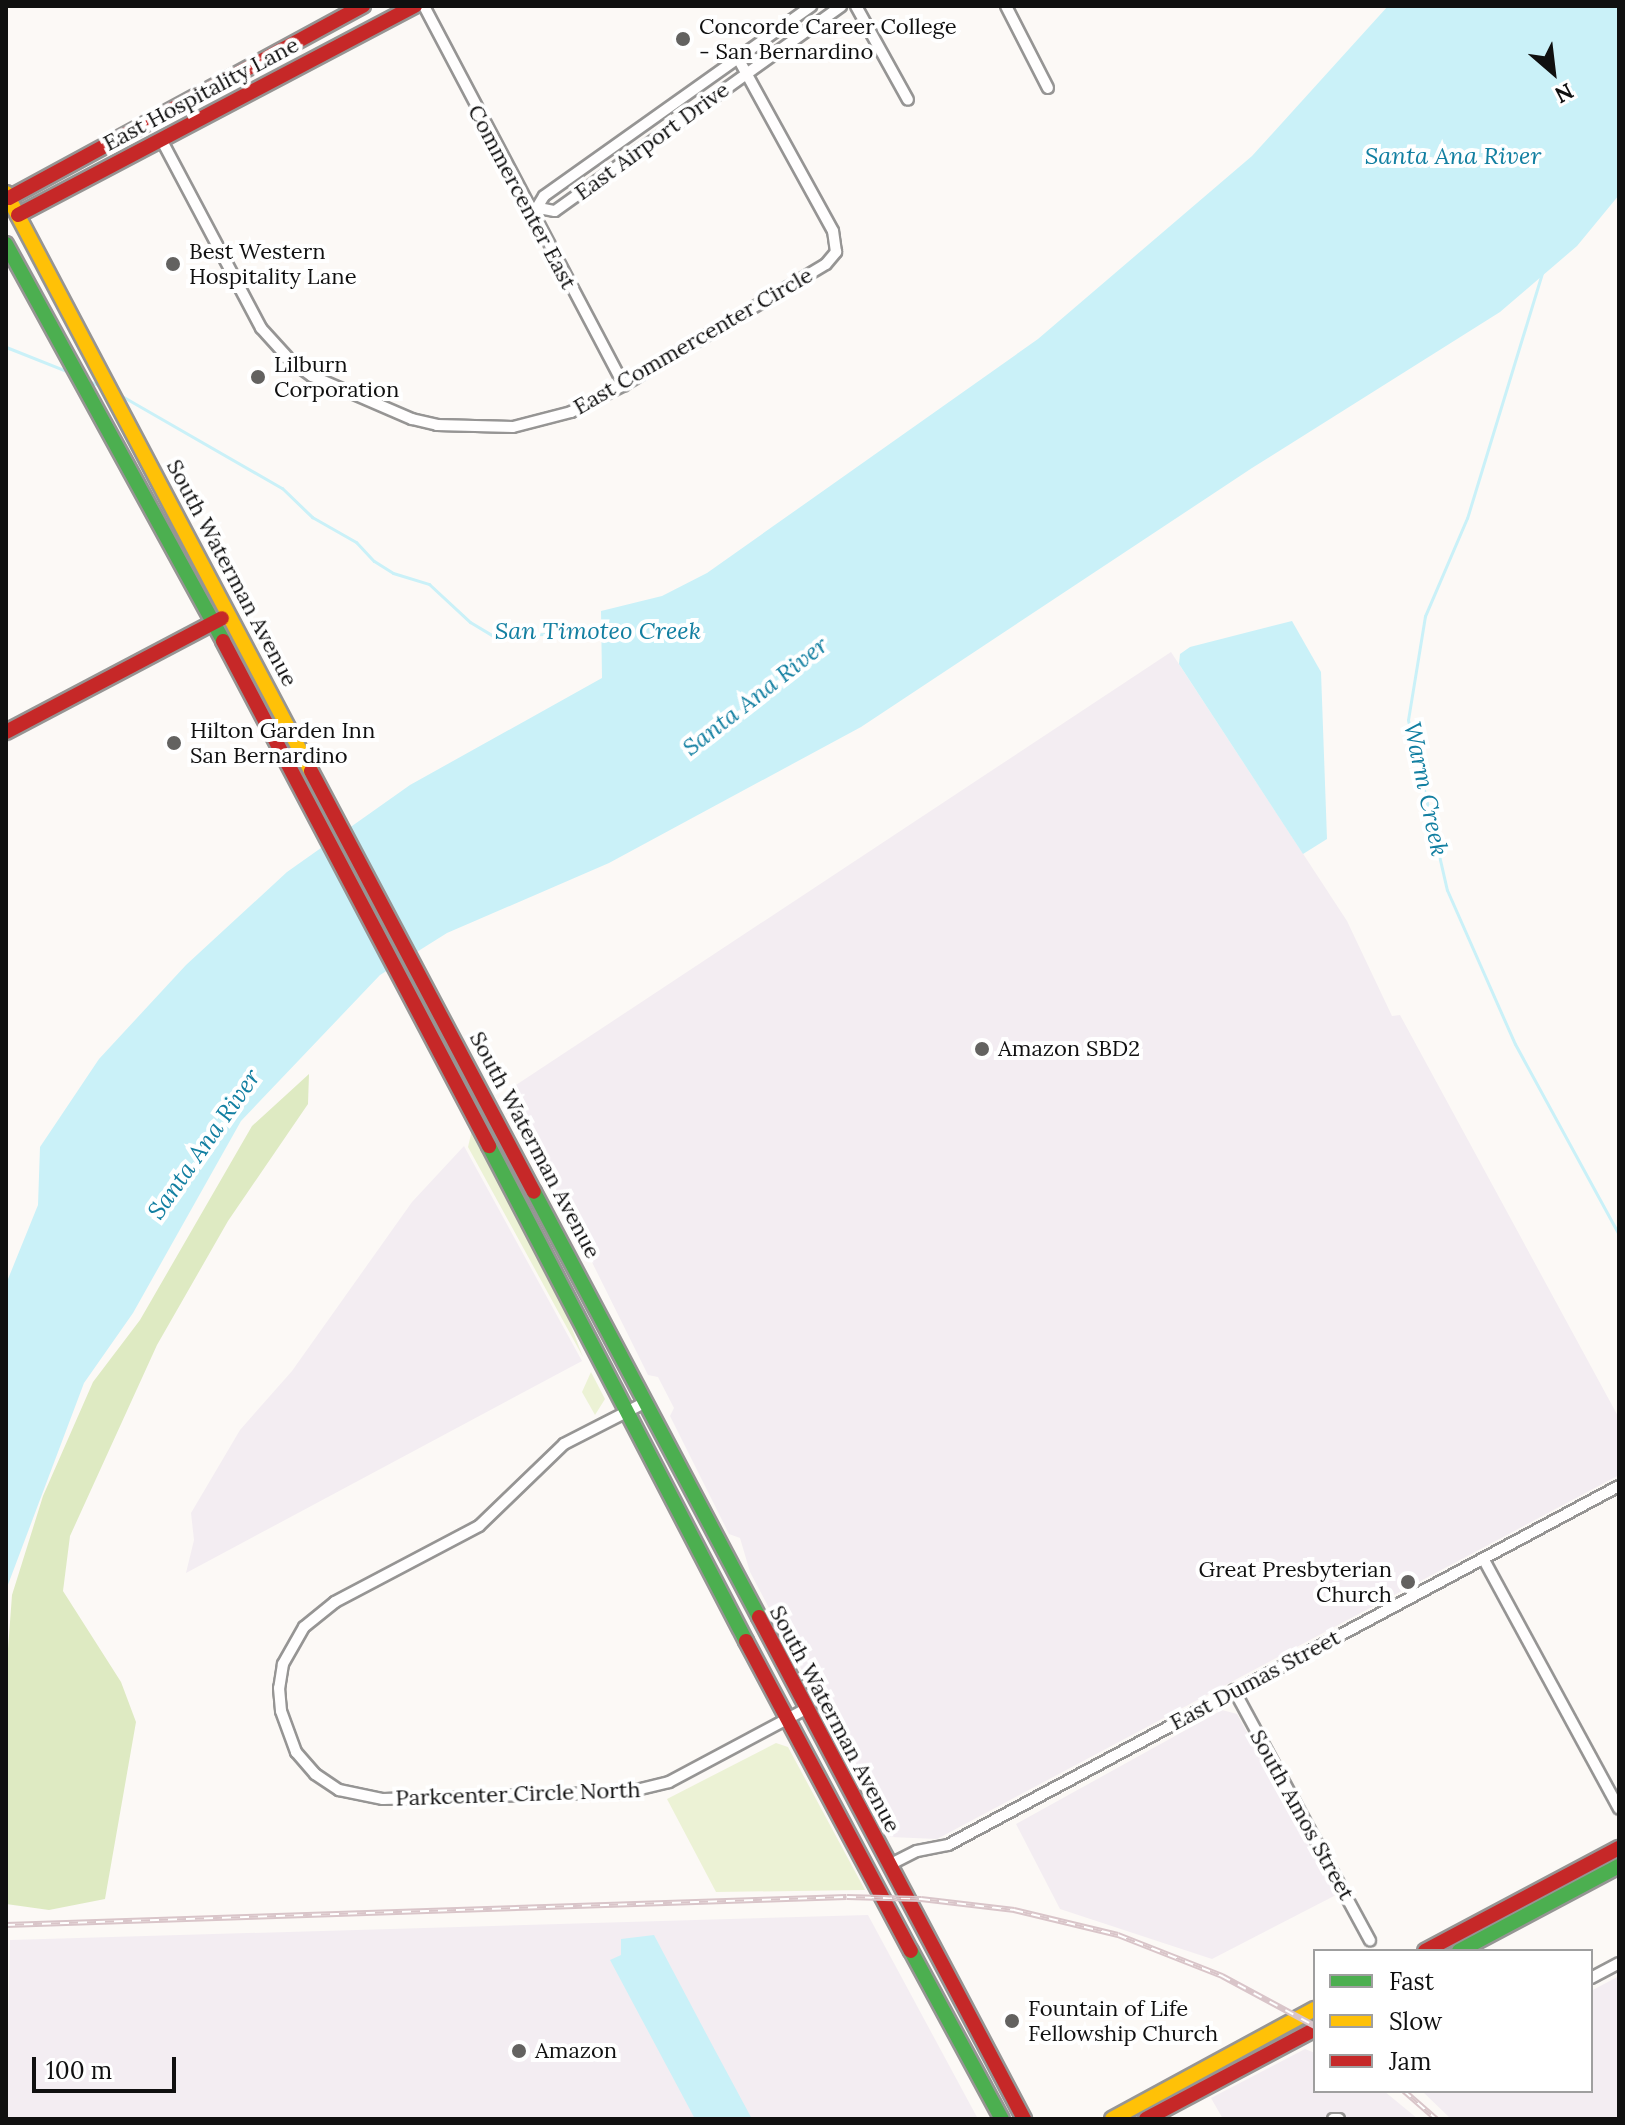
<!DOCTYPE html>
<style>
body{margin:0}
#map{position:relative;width:1625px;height:2125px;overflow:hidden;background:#fcf9f6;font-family:Lora,serif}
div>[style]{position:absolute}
.industrial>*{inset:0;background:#f3edf2}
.green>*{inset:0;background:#ecf2d5}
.forest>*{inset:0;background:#deeac2}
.water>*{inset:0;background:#caf1f8}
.stream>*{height:3px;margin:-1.5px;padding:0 1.5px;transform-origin:1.5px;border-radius:1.5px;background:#caf1f8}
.roads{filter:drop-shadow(2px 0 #969594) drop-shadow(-2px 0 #969594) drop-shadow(0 2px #969594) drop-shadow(0 -2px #969594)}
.street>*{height:10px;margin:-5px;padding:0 5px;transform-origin:5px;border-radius:5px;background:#fffefe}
.fast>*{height:14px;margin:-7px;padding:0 7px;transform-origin:7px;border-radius:7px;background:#4caf50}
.slow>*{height:14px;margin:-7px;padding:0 7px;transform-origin:7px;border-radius:7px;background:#ffc107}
.jam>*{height:14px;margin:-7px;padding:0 7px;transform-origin:7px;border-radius:7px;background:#c62828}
.rail>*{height:6px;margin-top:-3px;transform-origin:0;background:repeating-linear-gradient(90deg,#fff 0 9px,#d9c5c9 0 18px);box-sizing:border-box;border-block:2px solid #d9c5c9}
.dots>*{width:22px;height:22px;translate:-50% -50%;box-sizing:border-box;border:4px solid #fff;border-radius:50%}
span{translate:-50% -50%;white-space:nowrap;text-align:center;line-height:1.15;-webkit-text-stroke:8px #fff;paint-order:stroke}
.poi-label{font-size:22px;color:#101010}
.left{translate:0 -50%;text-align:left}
.right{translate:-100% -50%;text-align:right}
.street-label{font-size:22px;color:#101010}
.water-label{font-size:24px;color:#127fa1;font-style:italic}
.frame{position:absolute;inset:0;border:8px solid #101010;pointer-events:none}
.legend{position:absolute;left:1313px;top:1949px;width:280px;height:144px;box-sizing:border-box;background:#fff;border:2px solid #9f9f9f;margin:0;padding:10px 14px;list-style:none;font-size:24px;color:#101010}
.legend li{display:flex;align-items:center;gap:16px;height:40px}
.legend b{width:40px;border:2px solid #9f9f9f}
.north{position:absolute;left:1513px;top:32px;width:80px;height:80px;-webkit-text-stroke:6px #fff;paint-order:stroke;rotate:152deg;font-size:22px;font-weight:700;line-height:32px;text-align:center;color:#101010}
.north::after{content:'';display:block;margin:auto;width:28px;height:36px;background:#101010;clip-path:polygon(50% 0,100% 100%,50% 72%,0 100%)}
.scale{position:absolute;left:32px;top:2057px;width:144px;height:36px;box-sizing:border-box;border:4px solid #101010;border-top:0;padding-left:10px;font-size:24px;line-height:28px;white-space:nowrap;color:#101010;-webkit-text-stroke:6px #fff;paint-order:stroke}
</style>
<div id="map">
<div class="industrial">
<div style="clip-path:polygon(1171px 652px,1347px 921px,1392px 1016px,1400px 1015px,1619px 1418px,1619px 1475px,937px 1839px,890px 1837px,750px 1572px,740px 1538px,729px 1534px,670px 1416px,674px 1408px,658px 1377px,648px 1375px,507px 1091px)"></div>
<div style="clip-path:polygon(464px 1146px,582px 1361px,186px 1573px,194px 1540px,191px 1513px,240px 1430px,292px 1371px,412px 1202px)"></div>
<div style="clip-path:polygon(1222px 1710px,1237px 1714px,1336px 1895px,1212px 1959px,1060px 1909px,1016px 1824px)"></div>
<div style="clip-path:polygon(868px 1915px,978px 2119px,6px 2119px,10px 1940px)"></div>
<div style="clip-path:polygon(1619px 1976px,1619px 2119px,1451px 2119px,1422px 2091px,1591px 2091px,1591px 1991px)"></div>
<div style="clip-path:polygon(1305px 2049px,1315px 2053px,1315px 2091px,1384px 2091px,1418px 2119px,1223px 2119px,1211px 2098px)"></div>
</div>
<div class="green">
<div style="clip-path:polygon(472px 1130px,564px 1308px,583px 1357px,468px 1147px)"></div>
<div style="clip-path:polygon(591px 1372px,605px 1399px,595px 1415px,582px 1392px)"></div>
<div style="clip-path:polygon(776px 1743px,788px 1747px,865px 1890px,716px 1892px,667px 1799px)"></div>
</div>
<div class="forest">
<div style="clip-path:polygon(309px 1074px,308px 1104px,228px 1221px,157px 1345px,70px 1536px,63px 1591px,121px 1682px,136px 1722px,105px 1899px,49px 1910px,6px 1904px,6px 1676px,12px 1595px,43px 1496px,93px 1382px,140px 1320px,252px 1126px)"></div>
</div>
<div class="water">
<div style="clip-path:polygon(1388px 6px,1619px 6px,1619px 195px,1577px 246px,1500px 312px,1252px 468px,861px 727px,609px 863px,447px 933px,380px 975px,241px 1121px,133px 1313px,84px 1383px,6px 1590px,6px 1284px,38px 1205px,40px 1147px,99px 1059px,186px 965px,287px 872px,410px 785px,602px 678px,601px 611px,662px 596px,707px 573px,1038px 339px,1252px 156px)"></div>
<div style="clip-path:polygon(1292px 621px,1321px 672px,1327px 839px,1303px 854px,1179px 664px,1180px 654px,1190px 647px)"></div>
<div style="clip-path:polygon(654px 1935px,709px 2039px,752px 2119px,695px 2119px,610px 1960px,621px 1955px,621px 1939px)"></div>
</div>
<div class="stream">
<div style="left:1542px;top:273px;width:256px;rotate:107deg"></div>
<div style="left:1467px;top:518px;width:107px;rotate:113.2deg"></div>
<div style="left:1425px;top:616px;width:105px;rotate:99.3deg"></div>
<div style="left:1408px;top:720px;width:174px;rotate:77.1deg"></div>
<div style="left:1447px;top:890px;width:168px;rotate:66.2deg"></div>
<div style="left:1515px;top:1044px;width:217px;rotate:61.4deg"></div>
<div style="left:6px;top:347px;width:68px;rotate:21.6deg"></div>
<div style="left:87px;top:380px;width:17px;rotate:25deg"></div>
<div style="left:120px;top:395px;width:187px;rotate:29.9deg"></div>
<div style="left:282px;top:488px;width:42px;rotate:44deg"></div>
<div style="left:312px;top:517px;width:51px;rotate:29.6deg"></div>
<div style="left:356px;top:542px;width:26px;rotate:47deg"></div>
<div style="left:374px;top:561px;width:22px;rotate:32deg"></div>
<div style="left:393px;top:573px;width:38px;rotate:17deg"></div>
<div style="left:429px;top:584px;width:56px;rotate:42.8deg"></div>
<div style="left:470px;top:622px;width:26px;rotate:31deg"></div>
<div style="left:492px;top:635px;width:112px;rotate:-1deg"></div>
</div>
<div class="roads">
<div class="street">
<div style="left:424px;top:6px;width:429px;rotate:62.2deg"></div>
<div style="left:856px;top:6px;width:107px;rotate:61deg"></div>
<div style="left:1006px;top:6px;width:92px;rotate:62.9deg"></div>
<div style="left:161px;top:139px;width:214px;rotate:62.1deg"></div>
<div style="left:261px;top:328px;width:45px;rotate:47.7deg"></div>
<div style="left:291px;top:361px;width:26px;rotate:36deg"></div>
<div style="left:312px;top:376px;width:109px;rotate:23.3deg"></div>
<div style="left:412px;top:419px;width:26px;rotate:13deg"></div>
<div style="left:437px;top:425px;width:76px;rotate:1.5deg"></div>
<div style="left:513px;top:427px;width:60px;rotate:-14.5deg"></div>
<div style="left:571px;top:412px;width:59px;rotate:-27deg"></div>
<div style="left:624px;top:385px;width:235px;rotate:-30.9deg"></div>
<div style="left:826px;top:264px;width:16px;rotate:-50deg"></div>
<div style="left:836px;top:252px;width:21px;rotate:-98deg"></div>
<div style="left:833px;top:231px;width:197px;rotate:-118.8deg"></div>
<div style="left:539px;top:208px;width:16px;rotate:11deg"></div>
<div style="left:555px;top:211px;width:352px;rotate:-35.6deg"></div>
<div style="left:535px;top:211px;width:17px;rotate:-59deg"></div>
<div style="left:544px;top:196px;width:328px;rotate:-35.4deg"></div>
<div style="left:644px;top:1403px;width:90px;rotate:152.9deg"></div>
<div style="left:564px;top:1444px;width:118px;rotate:136deg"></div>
<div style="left:479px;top:1526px;width:163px;rotate:152.2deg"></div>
<div style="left:335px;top:1602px;width:40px;rotate:141deg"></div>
<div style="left:304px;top:1627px;width:43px;rotate:119.6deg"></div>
<div style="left:283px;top:1664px;width:24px;rotate:99deg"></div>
<div style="left:279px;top:1688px;width:23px;rotate:85deg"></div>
<div style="left:281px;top:1711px;width:44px;rotate:69.9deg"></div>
<div style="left:296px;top:1752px;width:29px;rotate:49deg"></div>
<div style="left:315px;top:1774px;width:29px;rotate:34deg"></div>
<div style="left:339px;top:1790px;width:45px;rotate:11.6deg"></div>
<div style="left:383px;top:1799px;width:245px;rotate:-1.6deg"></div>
<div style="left:628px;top:1792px;width:42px;rotate:-13.7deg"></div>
<div style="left:669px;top:1782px;width:153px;rotate:-28.1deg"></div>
<div style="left:1484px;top:1560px;width:283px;rotate:61.5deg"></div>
<div style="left:1234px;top:1690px;width:285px;rotate:61.5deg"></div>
<div style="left:889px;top:1865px;width:31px;rotate:-27deg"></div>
<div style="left:917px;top:1851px;width:32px;rotate:-11deg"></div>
<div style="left:948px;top:1845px;width:761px;rotate:-28.15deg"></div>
<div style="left:1591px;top:1978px;width:32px;rotate:-28deg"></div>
<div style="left:1333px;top:2119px;width:6px"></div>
</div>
<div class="fast">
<div style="left:6px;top:244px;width:452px;rotate:61.3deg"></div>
<div style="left:489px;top:1146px;width:558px;rotate:62.56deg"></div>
<div style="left:534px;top:1192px;width:481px;rotate:62.1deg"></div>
<div style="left:911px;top:1951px;width:191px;rotate:61.6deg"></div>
<div style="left:1459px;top:1951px;width:181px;rotate:-28deg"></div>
</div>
<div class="slow">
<div style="left:6px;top:193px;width:654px;rotate:62.18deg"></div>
<div style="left:1112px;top:2119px;width:231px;rotate:-28.5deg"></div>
</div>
<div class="jam">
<div style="left:9px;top:198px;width:403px;rotate:-28.5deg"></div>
<div style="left:18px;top:215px;width:449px;rotate:-27.8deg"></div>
<div style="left:223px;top:641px;width:571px;rotate:62.22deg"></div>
<div style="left:6px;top:732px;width:244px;rotate:-27.8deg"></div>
<div style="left:311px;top:771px;width:476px;rotate:62.1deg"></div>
<div style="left:759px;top:1617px;width:568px;rotate:62.17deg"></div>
<div style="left:746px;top:1641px;width:351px;rotate:62deg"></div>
<div style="left:1425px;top:1951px;width:220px;rotate:-28deg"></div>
<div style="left:1146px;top:2119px;width:191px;rotate:-28deg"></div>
</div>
</div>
<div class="rail">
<div style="left:6px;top:1925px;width:841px;rotate:-1.91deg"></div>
<div style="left:847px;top:1897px;width:74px;rotate:1.5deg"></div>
<div style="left:921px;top:1899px;width:94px;rotate:6.7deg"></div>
<div style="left:1014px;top:1910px;width:107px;rotate:13.5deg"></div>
<div style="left:1118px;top:1935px;width:112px;rotate:21.5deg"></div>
<div style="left:1222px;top:1976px;width:106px;rotate:28.3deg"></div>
<div style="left:1404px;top:2091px;width:43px;rotate:41.2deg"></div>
</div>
<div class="dots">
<div style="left:683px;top:39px;background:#636260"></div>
<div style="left:173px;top:264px;background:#636260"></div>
<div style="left:258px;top:377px;background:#636260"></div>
<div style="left:174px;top:743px;background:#636260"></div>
<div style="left:982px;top:1049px;background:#636260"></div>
<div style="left:1408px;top:1582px;background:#636260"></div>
<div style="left:1012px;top:2021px;background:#636260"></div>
<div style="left:519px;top:2051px;background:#636260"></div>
</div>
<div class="poi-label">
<span class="left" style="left:699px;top:39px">Concorde Career College<br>- San Bernardino</span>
<span class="left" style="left:189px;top:264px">Best Western<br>Hospitality Lane</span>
<span class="left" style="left:274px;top:377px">Lilburn<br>Corporation</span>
<span class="left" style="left:190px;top:743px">Hilton Garden Inn<br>San Bernardino</span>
<span class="left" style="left:998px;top:1049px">Amazon SBD2</span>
<span class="right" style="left:1392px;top:1582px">Great Presbyterian<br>Church</span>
<span class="left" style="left:1028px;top:2021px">Fountain of Life<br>Fellowship Church</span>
<span class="left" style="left:535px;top:2051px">Amazon</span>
</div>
<div class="street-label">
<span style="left:201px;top:94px;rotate:-28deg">East Hospitality Lane</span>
<span style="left:652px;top:141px;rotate:-36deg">East Airport Drive</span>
<span style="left:522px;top:197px;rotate:62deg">Commercenter East</span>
<span style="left:693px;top:341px;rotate:-30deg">East Commercenter Circle</span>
<span style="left:232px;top:573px;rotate:62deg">South Waterman Avenue</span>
<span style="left:535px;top:1145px;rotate:62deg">South Waterman Avenue</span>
<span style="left:1255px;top:1680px;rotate:-28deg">East Dumas Street</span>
<span style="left:835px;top:1719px;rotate:62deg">South Waterman Avenue</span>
<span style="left:518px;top:1794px;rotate:-2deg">Parkcenter Circle North</span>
<span style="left:1302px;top:1815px;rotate:61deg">South Amos Street</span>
</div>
<div class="water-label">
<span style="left:1453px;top:156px">Santa Ana River</span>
<span style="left:598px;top:631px">San Timoteo Creek</span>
<span style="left:755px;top:696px;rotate:-38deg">Santa Ana River</span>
<span style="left:1426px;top:789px;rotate:78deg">Warm Creek</span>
<span style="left:204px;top:1144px;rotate:-55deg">Santa Ana River</span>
</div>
<div class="frame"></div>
<ul class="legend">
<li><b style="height:10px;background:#4caf50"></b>Fast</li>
<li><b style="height:10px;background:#ffc107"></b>Slow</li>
<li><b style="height:10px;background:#c62828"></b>Jam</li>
</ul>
<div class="north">N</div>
<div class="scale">100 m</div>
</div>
